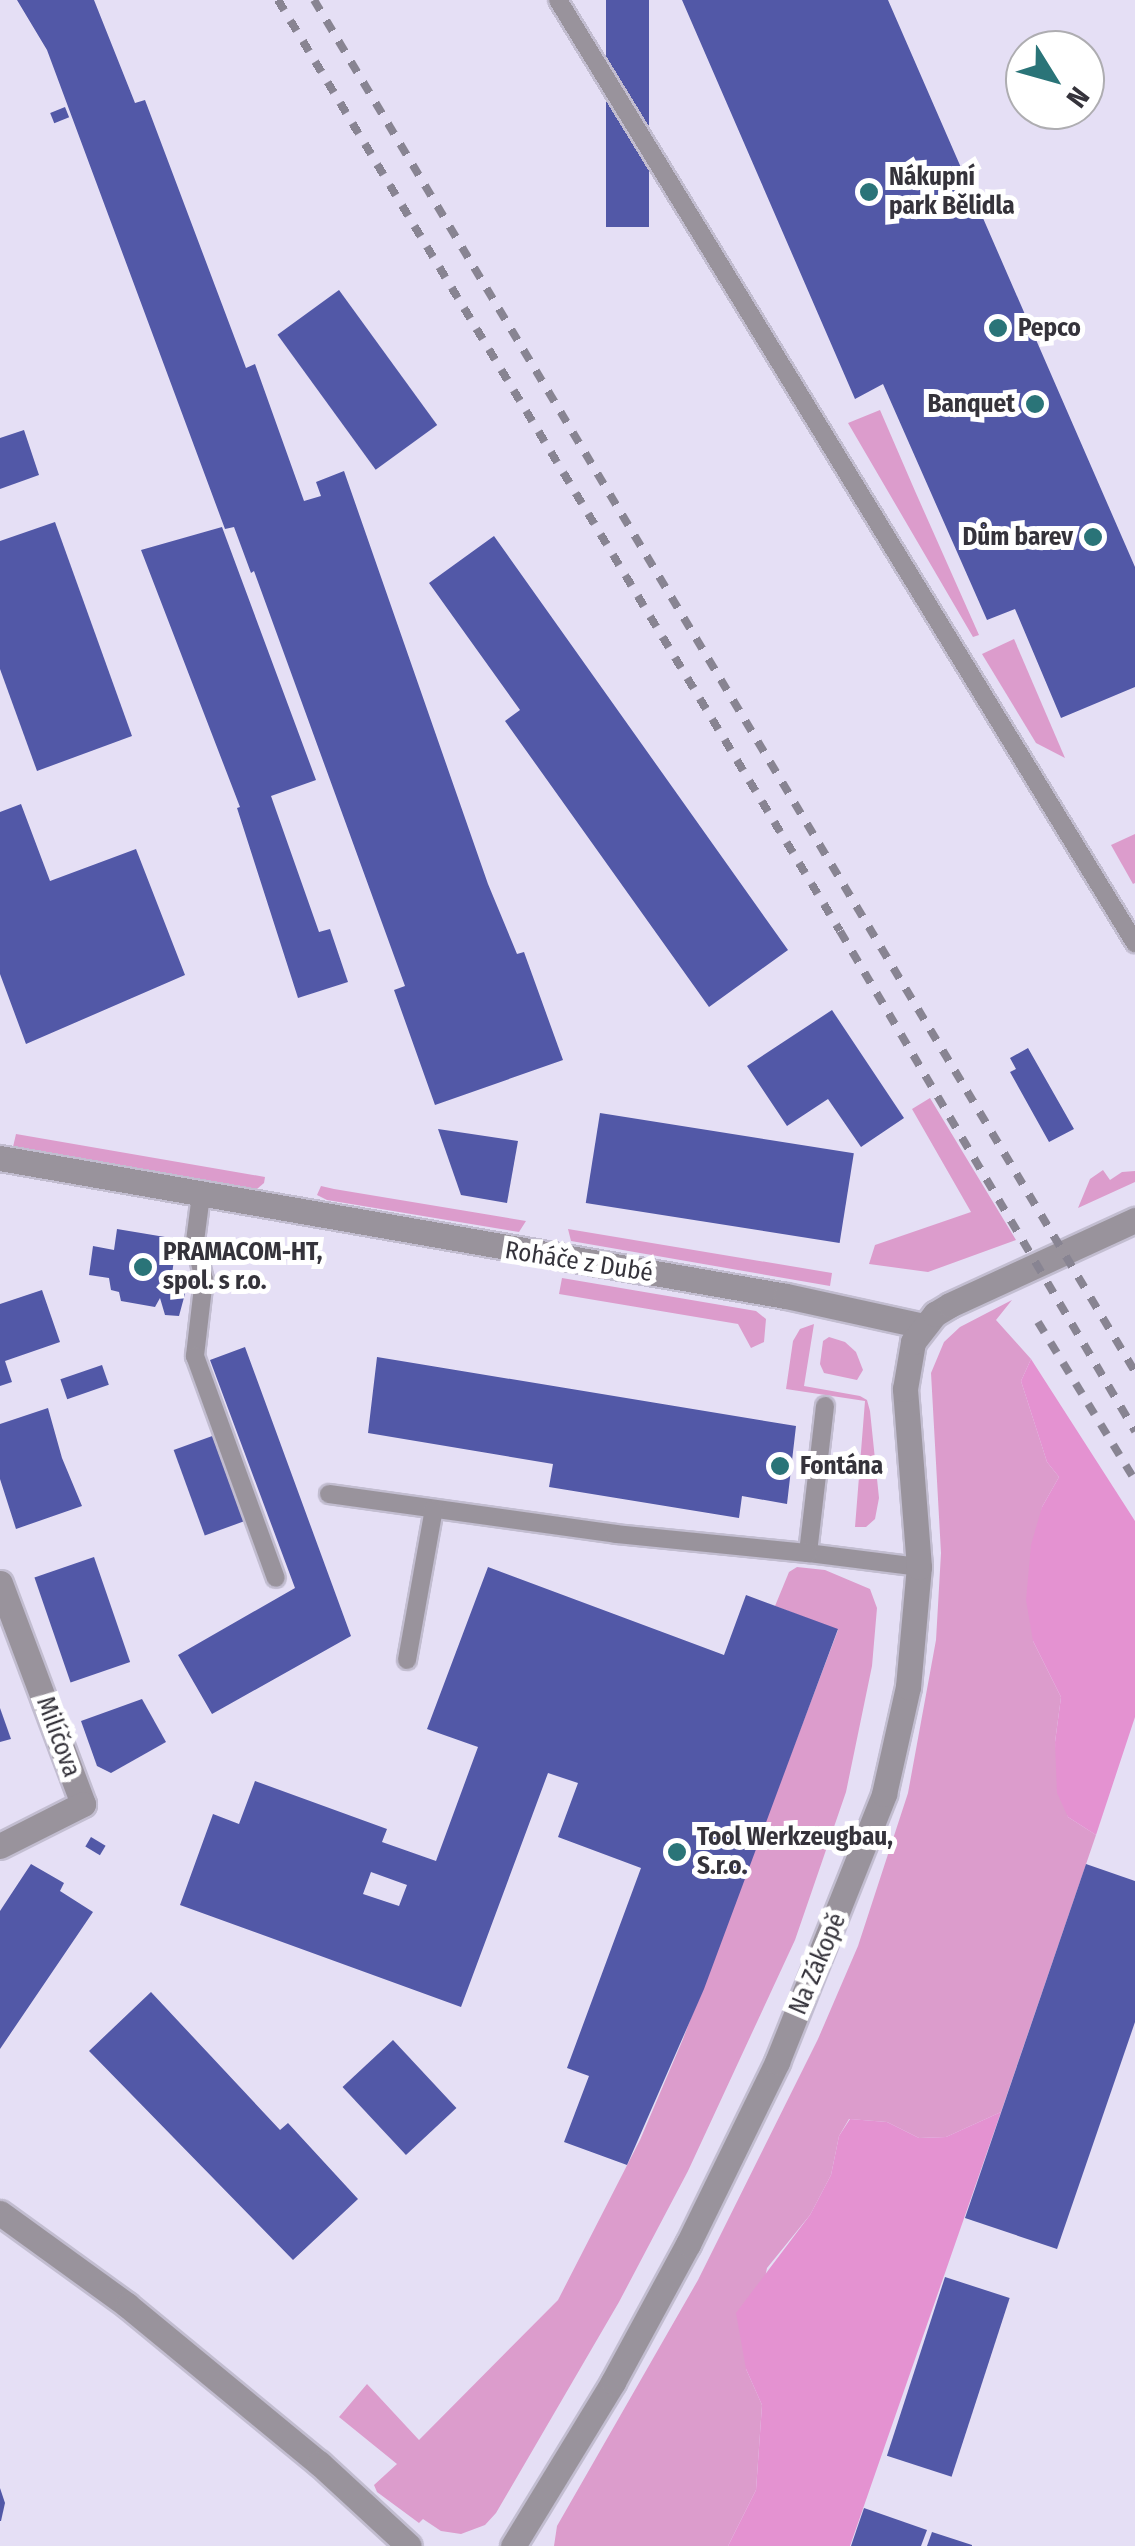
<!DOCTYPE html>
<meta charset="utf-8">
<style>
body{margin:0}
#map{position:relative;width:1135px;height:2546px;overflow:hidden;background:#e5dff5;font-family:"Fira Sans Condensed",sans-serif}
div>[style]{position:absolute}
.green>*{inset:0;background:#dc9ccc}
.forest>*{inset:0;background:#e492d1}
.building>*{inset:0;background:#5258a7;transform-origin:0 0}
.roads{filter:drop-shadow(2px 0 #c2bdd0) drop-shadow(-2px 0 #c2bdd0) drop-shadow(0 2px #c2bdd0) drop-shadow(0 -2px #c2bdd0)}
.service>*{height:18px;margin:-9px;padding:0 9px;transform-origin:9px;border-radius:9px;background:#99939c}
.minor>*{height:25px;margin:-12.5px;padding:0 12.5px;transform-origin:12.5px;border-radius:12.5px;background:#99939c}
.tertiary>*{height:25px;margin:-12.5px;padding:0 12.5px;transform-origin:12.5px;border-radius:12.5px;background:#99939c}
.rail>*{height:8px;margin-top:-4px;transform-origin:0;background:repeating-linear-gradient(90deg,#888492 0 12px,transparent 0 24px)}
.dots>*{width:28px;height:28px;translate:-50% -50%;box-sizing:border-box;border:5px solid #fff;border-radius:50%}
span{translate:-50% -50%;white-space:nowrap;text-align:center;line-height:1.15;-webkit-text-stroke:10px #fff;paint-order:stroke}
.poi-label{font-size:25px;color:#35333b;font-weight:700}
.left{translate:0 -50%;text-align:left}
.right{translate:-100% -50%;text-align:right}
.street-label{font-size:25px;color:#35333b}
.north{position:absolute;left:1005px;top:30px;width:100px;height:100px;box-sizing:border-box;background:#fff;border:2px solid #aeadb1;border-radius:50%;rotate:127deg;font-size:28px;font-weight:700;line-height:40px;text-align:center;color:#35333b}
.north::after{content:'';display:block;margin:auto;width:35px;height:45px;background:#2a7478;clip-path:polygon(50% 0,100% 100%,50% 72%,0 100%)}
</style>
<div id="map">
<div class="green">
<div style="clip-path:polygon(880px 410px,915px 491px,979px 635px,973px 637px,848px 423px)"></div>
<div style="clip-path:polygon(1014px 639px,1065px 758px,1036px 743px,982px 654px)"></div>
<div style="clip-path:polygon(1135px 834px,1135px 883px,1133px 884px,1111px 845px)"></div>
<div style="clip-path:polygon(930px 1098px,1016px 1240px,928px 1272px,869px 1264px,875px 1245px,971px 1212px,912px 1109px)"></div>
<div style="clip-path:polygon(16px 1134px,265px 1177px,264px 1183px,257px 1189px,13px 1147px)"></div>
<div style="clip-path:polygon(1103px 1170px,1110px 1180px,1122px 1172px,1135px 1171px,1135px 1182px,1078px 1208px,1090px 1179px)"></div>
<div style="clip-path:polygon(321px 1186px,334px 1189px,526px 1221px,519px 1232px,327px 1200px,317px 1195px)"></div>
<div style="clip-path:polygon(568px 1229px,832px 1273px,830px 1286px,571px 1241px)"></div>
<div style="clip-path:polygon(562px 1278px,756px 1311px,766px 1319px,764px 1342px,751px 1348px,738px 1324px,559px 1294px)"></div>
<div style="clip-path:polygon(1012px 1300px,996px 1320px,1031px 1359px,1021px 1381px,1047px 1462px,1059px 1477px,1042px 1507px,1033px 1641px,1061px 1697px,1055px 1742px,1068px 1817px,1096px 1835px,1001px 2112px,946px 2137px,919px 2138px,887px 2122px,849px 2119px,839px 2136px,831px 2175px,810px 2215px,767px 2268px,746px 2369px,762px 2405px,756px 2490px,728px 2546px,554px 2546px,557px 2526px,698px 2280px,818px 2039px,858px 1946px,908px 1793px,936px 1640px,941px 1553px,931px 1373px,944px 1342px,960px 1327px)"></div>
<div style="clip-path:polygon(814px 1324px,804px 1386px,860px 1396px,867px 1400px,870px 1411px,879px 1498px,875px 1519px,866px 1527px,855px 1527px,865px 1401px,786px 1389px,793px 1341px,800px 1329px)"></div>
<div style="clip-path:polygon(829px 1337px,845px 1342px,856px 1352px,863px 1370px,857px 1380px,824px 1373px,820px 1364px,823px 1341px)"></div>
<div style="clip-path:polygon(797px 1567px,825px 1570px,870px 1589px,877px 1608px,872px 1666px,846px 1792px,795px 1940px,688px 2171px,619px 2302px,496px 2513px,485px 2525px,461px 2534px,441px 2531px,423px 2519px,419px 2523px,377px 2492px,374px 2485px,397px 2464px,339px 2417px,367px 2384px,419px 2440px,558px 2300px,640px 2140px,683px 2039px,838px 1630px,775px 1606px,789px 1572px)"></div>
</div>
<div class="forest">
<div style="clip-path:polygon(1031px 1359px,1135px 1521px,1135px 1717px,1096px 1835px,1068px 1817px,1057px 1793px,1055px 1742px,1061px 1697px,1033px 1641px,1026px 1600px,1031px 1545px,1042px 1507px,1059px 1477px,1047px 1462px,1021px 1381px)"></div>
<div style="clip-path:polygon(1001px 2112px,850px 2546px,728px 2546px,756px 2490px,762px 2405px,746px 2369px,736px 2313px,810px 2215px,831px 2175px,839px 2136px,850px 2119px,887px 2122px,919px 2138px,946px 2137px)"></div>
</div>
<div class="building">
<div style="clip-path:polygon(17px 0,94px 0,135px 103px,145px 100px,246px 368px,255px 364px,304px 501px,321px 496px,316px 482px,344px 471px,488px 884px,517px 954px,524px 952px,563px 1060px,435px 1105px,394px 990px,405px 986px,254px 571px,251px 573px,234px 527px,225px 529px,47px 50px)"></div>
<div style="left:606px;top:0;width:43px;height:227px"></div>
<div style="clip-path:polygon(682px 0,888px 0,1135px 567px,1135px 687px,1061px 718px,1015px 609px,987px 620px,883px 384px,855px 399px)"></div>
<div style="left:65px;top:107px;width:11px;height:16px;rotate:68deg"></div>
<div style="left:339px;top:290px;width:167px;height:76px;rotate:54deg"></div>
<div style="clip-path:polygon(24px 430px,39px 475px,0 489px,0 438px)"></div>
<div style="clip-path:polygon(55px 522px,132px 736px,37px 771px,0 669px,0 541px)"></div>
<div style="clip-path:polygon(222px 527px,316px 780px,271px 796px,319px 932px,330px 929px,348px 982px,298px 998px,237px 808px,240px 807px,141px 550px)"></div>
<div style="clip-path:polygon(494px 536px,788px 950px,709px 1007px,505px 721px,520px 710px,429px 583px)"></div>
<div style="clip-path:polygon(21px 804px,50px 881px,136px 849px,185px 975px,26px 1044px,0 974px,0 812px)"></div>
<div style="clip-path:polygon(832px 1010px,904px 1118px,861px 1147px,828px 1099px,787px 1126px,747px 1066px)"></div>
<div style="clip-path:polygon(1028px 1048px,1074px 1129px,1049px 1142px,1010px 1072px,1016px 1069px,1010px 1058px)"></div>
<div style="left:600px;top:1113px;width:257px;height:91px;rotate:9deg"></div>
<div style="clip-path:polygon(438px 1129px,518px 1141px,507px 1203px,461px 1195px)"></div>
<div style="clip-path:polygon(117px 1229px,177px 1239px,172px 1274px,189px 1279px,179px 1316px,165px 1315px,160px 1298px,155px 1307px,121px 1301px,119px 1292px,111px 1290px,109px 1278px,89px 1275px,93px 1246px,114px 1250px)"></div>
<div style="clip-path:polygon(42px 1290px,60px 1342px,5px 1361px,12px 1382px,0 1386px,0 1304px)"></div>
<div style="clip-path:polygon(245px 1347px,351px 1636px,212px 1714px,178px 1655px,295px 1588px,210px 1360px)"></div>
<div style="clip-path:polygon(377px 1357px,796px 1426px,787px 1504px,742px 1496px,739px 1518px,549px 1487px,553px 1464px,368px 1433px)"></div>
<div style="left:102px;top:1365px;width:21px;height:44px;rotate:71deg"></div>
<div style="clip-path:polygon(48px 1408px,62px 1458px,82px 1506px,16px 1529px,0 1479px,0 1424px)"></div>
<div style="left:215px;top:1435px;width:91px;height:44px;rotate:70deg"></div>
<div style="left:94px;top:1557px;width:111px;height:63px;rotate:71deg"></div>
<div style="clip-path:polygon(evenodd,488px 1567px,724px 1655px,746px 1595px,838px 1629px,704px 1989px,627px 2165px,564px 2142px,589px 2076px,567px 2068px,641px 1868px,558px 1837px,578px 1783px,548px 1773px,461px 2007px,180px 1905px,213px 1814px,239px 1824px,255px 1781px,387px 1829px,382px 1842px,436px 1861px,478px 1747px,427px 1729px,488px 1567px,371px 1872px,407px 1885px,399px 1906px,363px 1894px,371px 1872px)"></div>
<div style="clip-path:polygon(142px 1699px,166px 1742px,111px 1773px,97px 1766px,81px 1721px)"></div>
<div style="clip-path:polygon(0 1708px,11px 1739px,0 1742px)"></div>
<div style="left:91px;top:1837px;width:17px;height:11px;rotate:31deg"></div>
<div style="clip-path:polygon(31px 1864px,64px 1883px,60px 1891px,93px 1912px,0 2049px,0 1911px)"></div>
<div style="clip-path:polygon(1086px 1864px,1135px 1881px,1135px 2022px,1057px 2249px,965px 2218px)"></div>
<div style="clip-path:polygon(151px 1992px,280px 2130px,288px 2123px,358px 2199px,293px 2260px,89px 2051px)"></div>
<div style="left:393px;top:2040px;width:93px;height:69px;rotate:47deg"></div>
<div style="left:945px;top:2277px;width:68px;height:188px;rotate:18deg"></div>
<div style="clip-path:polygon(0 2488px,5px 2503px,1px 2521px,0 2521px)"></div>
<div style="clip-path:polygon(864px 2508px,927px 2530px,921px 2546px,851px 2546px)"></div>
<div style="clip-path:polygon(932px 2532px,972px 2545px,972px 2546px,927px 2546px)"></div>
</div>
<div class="roads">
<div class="service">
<div style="left:558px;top:0;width:1106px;rotate:58.54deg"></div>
<div style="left:201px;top:1195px;width:46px;rotate:97.4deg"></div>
<div style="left:195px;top:1241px;width:39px;rotate:77deg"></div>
<div style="left:204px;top:1279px;width:78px;rotate:96.7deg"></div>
<div style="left:195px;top:1356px;width:236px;rotate:70deg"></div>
<div style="left:825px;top:1406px;width:148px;rotate:96.6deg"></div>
<div style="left:808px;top:1553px;width:112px;rotate:7.2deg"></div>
<div style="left:329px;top:1494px;width:290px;rotate:7.9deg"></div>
<div style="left:616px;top:1534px;width:193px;rotate:5.7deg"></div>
<div style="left:407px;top:1660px;width:153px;rotate:-79.9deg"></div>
</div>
<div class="minor">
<div style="left:0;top:1158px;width:798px;rotate:9.96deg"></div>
<div style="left:786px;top:1296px;width:141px;rotate:12.3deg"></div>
<div style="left:0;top:1583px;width:236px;rotate:69.4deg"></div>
<div style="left:83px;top:1804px;width:93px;rotate:153.2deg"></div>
<div style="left:0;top:2213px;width:157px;rotate:35.9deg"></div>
<div style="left:127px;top:2305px;width:249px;rotate:39.5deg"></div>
<div style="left:319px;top:2463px;width:122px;rotate:42.7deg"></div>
</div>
<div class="tertiary">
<div style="left:513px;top:2546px;width:192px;rotate:-58.6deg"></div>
<div style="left:613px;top:2382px;width:157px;rotate:-61.5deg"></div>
<div style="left:688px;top:2244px;width:203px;rotate:-63.9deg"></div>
<div style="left:777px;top:2062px;width:289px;rotate:-68.2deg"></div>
<div style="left:884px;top:1794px;width:110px;rotate:-77.4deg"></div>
<div style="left:908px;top:1687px;width:121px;rotate:-84.8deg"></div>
<div style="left:919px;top:1567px;width:179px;rotate:-94.5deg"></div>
<div style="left:905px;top:1389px;width:48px;rotate:-80.3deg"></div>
<div style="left:913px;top:1342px;width:36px;rotate:-52deg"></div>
<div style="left:935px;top:1314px;width:17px;rotate:-31deg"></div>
<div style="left:950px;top:1305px;width:204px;rotate:-24.7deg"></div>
</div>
</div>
<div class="rail">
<div style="left:278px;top:0;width:1087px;rotate:58.88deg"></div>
<div style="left:840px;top:931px;width:581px;rotate:59.46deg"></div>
<div style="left:314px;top:0;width:1599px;rotate:59.1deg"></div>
<div style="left:1038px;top:1322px;width:185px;rotate:58.5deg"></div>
</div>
<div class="dots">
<div style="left:869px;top:192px;background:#2a7478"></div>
<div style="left:998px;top:328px;background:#2a7478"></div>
<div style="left:1035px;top:404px;background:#2a7478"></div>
<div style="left:1093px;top:537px;background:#2a7478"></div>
<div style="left:143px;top:1267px;background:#2a7478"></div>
<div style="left:780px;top:1466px;background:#2a7478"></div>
<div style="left:677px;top:1852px;background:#2a7478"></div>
</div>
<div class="poi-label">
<span class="left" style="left:889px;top:192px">Nákupní<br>park Bělidla</span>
<span class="left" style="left:1018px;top:328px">Pepco</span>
<span class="right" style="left:1015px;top:404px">Banquet</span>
<span class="right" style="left:1073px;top:537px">Dům barev</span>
<span class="left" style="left:163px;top:1267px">PRAMACOM-HT,<br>spol. s r.o.</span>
<span class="left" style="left:800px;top:1466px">Fontána</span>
<span class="left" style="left:697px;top:1852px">Tool Werkzeugbau,<br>S.r.o.</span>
</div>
<div class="street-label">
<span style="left:579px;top:1262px;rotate:9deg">Roháče z Dubé</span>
<span style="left:58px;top:1737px;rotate:70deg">Milíčova</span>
<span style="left:818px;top:1964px;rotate:-67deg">Na Zákopě</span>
</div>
<div class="north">N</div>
</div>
